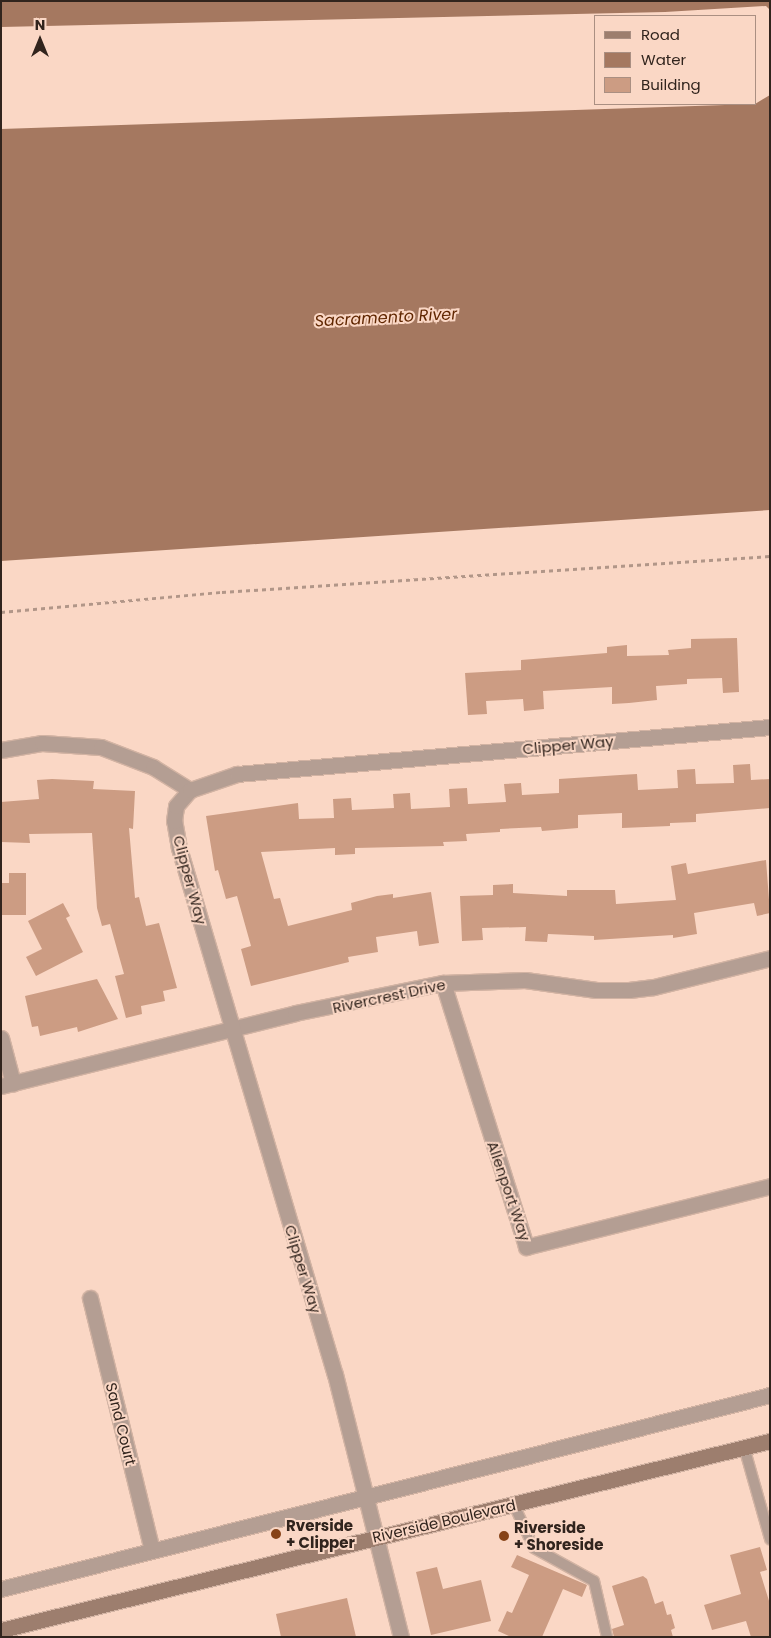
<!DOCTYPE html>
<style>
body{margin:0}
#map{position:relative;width:771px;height:1638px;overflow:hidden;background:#fad7c5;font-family:Poppins,sans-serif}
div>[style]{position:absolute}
.water>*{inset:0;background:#a57860}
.building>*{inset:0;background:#cc9c83}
.path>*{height:3px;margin-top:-1.5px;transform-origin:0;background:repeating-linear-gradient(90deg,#b19688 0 4px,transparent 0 8px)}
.roads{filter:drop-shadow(1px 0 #d2b3a3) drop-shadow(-1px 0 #d2b3a3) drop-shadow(0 1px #d2b3a3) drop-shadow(0 -1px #d2b3a3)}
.service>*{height:10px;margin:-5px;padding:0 5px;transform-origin:5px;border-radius:5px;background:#b49e93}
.minor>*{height:15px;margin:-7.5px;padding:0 7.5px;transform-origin:7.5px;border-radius:7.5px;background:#b49e93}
.secondary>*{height:15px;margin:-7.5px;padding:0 7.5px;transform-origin:7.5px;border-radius:7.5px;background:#9d7e6e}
.dots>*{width:14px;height:14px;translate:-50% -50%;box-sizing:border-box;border:2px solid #fad7c5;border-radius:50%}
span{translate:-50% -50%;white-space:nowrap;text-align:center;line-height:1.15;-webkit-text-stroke:4px #fad7c5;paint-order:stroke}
.street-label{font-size:15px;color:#31241d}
.poi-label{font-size:15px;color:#31241d;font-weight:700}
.left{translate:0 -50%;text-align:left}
.water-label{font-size:16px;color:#602600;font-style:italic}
.frame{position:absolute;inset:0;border:2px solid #31241d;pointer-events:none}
.legend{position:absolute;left:594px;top:15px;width:162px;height:90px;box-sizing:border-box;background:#fad7c5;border:1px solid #aa8f82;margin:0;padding:6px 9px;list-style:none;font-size:15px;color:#31241d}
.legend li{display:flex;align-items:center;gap:10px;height:25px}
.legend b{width:25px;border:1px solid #aa8f82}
.north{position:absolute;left:15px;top:15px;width:50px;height:50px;-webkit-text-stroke:4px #fad7c5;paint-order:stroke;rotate:0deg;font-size:14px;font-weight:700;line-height:20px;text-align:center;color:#31241d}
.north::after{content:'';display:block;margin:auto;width:18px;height:22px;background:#31241d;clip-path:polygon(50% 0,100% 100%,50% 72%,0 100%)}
</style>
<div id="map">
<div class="water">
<div style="clip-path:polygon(1px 1px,770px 1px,770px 10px,766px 6px,665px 12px,1px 27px)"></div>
<div style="clip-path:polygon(770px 95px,770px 510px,1px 561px,1px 129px,755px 104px)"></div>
</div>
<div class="building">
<div style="clip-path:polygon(737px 638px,739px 692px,723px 693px,722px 678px,687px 679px,687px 684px,656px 686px,657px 700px,629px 703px,612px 704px,612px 687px,543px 691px,544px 709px,524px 711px,523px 699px,486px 701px,487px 714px,468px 715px,465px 673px,521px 670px,521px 660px,607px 653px,607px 647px,627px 645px,627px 656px,669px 655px,668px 650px,691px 648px,691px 639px)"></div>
<div style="clip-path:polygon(750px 764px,751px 780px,770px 779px,770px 808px,696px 814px,696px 822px,670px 823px,670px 826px,622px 828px,622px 813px,578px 815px,578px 828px,542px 831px,541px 827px,500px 829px,500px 832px,466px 834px,467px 841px,443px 842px,444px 846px,355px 848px,355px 854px,335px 855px,335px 848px,261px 852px,274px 899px,280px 898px,288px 926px,352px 910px,351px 903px,377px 896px,393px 894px,393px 898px,431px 892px,439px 943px,419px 946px,417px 931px,376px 937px,378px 952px,348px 957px,349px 962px,251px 986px,241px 949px,251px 946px,237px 896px,226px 899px,218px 870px,215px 871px,206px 816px,298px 803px,299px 819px,334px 818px,333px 799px,351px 798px,352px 810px,394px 808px,393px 794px,410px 793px,411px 809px,450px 807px,449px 789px,467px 788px,468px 804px,506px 802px,504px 784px,521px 783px,522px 795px,559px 793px,559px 779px,620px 775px,637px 774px,638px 790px,678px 788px,677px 770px,695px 769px,696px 784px,734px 783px,733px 765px)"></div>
<div style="clip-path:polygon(52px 779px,94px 781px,93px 789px,135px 791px,133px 829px,129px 828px,135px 898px,139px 897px,146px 926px,159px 923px,177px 988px,163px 991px,165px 1001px,141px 1006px,142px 1014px,126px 1018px,115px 976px,124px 974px,110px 924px,102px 926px,97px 908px,92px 833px,29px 834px,30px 843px,1px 842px,1px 802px,39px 799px,37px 780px)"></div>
<div style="clip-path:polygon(766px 860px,770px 913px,757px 916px,754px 903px,694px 913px,697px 934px,673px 938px,673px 935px,594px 940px,594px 936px,548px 934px,547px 942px,525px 941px,526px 927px,482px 928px,483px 940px,462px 941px,460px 896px,493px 895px,493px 885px,513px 884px,513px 893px,567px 896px,567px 890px,615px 890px,616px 904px,676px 900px,671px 866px,686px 863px,688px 874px)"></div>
<div style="clip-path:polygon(9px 873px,26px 873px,26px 915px,1px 915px,1px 883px,9px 883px)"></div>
<div style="clip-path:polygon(63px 903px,70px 916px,66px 918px,83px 952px,36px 976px,26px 957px,42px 949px,28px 921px)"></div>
<div style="clip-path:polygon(97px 979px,118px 1019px,78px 1032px,77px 1027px,40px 1036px,38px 1026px,32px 1027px,25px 996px)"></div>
<div style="clip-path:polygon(760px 1547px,767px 1570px,760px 1572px,770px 1604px,770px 1637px,751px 1637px,746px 1621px,712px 1630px,704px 1605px,741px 1594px,730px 1555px)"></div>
<div style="clip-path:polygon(517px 1555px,587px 1585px,582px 1597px,563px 1589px,542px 1637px,511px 1637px,498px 1631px,507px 1611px,512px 1613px,529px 1575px,511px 1567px)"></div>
<div style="clip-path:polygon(437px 1567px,443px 1589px,481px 1580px,491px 1621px,431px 1635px,416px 1572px)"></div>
<div style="clip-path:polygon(643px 1576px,647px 1579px,655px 1604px,663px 1601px,667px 1615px,671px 1614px,675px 1628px,671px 1630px,673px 1637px,614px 1637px,612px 1629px,624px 1625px,612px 1586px)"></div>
<div style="clip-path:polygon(347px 1598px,356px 1637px,281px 1637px,276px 1614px)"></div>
</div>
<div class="path">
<div style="left:1px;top:612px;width:222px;rotate:-5.2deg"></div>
<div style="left:222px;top:592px;width:549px;rotate:-3.76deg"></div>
</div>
<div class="roads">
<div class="service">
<div style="left:744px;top:1447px;width:96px;rotate:74.2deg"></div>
<div style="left:514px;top:1505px;width:47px;rotate:65.1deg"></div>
<div style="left:534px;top:1548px;width:68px;rotate:28.8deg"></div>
<div style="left:594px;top:1581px;width:57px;rotate:76.9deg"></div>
</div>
<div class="minor">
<div style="left:1px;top:750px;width:42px;rotate:-9.7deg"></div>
<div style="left:42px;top:743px;width:59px;rotate:3.9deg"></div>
<div style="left:101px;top:747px;width:56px;rotate:21deg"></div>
<div style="left:153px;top:767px;width:44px;rotate:31.9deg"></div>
<div style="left:443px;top:983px;width:277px;rotate:72.5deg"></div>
<div style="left:526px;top:1247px;width:252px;rotate:-14deg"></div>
<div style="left:1px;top:1038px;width:47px;rotate:75.1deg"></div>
<div style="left:1px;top:1086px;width:303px;rotate:-13.9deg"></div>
<div style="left:295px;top:1013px;width:151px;rotate:-11.5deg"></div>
<div style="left:443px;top:983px;width:82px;rotate:-2.1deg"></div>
<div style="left:525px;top:980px;width:72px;rotate:8deg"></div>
<div style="left:596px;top:990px;width:33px"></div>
<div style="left:629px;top:990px;width:25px;rotate:-7deg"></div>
<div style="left:654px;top:987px;width:120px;rotate:-14deg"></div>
<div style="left:90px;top:1298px;width:260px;rotate:76.2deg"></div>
<div style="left:1px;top:1589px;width:793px;rotate:-14.16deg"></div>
<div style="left:401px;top:1637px;width:270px;rotate:-104.1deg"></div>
<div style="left:335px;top:1375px;width:550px;rotate:-106.49deg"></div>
<div style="left:179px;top:848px;width:27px;rotate:-100deg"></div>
<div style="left:174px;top:821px;width:15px;rotate:-82deg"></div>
<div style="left:176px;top:806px;width:21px;rotate:-49deg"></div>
<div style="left:190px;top:790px;width:50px;rotate:-18.8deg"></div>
<div style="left:237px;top:774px;width:535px;rotate:-5.04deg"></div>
</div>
<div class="secondary">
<div style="left:1px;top:1630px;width:792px;rotate:-13.81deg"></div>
</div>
</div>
<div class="dots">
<div style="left:276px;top:1534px;background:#864217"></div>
<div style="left:504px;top:1536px;background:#864217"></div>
</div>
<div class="street-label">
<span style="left:568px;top:745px;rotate:-5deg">Clipper Way</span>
<span style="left:190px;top:880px;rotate:75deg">Clipper Way</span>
<span style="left:389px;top:996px;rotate:-12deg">Rivercrest Drive</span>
<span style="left:509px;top:1191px;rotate:71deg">Allenport Way</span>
<span style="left:303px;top:1269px;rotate:73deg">Clipper Way</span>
<span style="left:121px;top:1424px;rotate:76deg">Sand Court</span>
<span style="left:444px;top:1521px;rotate:-13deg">Riverside Boulevard</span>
</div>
<div class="poi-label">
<span class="left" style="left:286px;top:1534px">Rverside<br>+ Clipper</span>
<span class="left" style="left:514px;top:1536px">Riverside<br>+ Shoreside</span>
</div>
<div class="water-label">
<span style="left:386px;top:318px;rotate:-3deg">Sacramento River</span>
</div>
<div class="frame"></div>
<ul class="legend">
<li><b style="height:6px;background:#9d7e6e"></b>Road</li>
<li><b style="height:14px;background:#a57860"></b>Water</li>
<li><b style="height:14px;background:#cc9c83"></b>Building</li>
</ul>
<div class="north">N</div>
</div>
